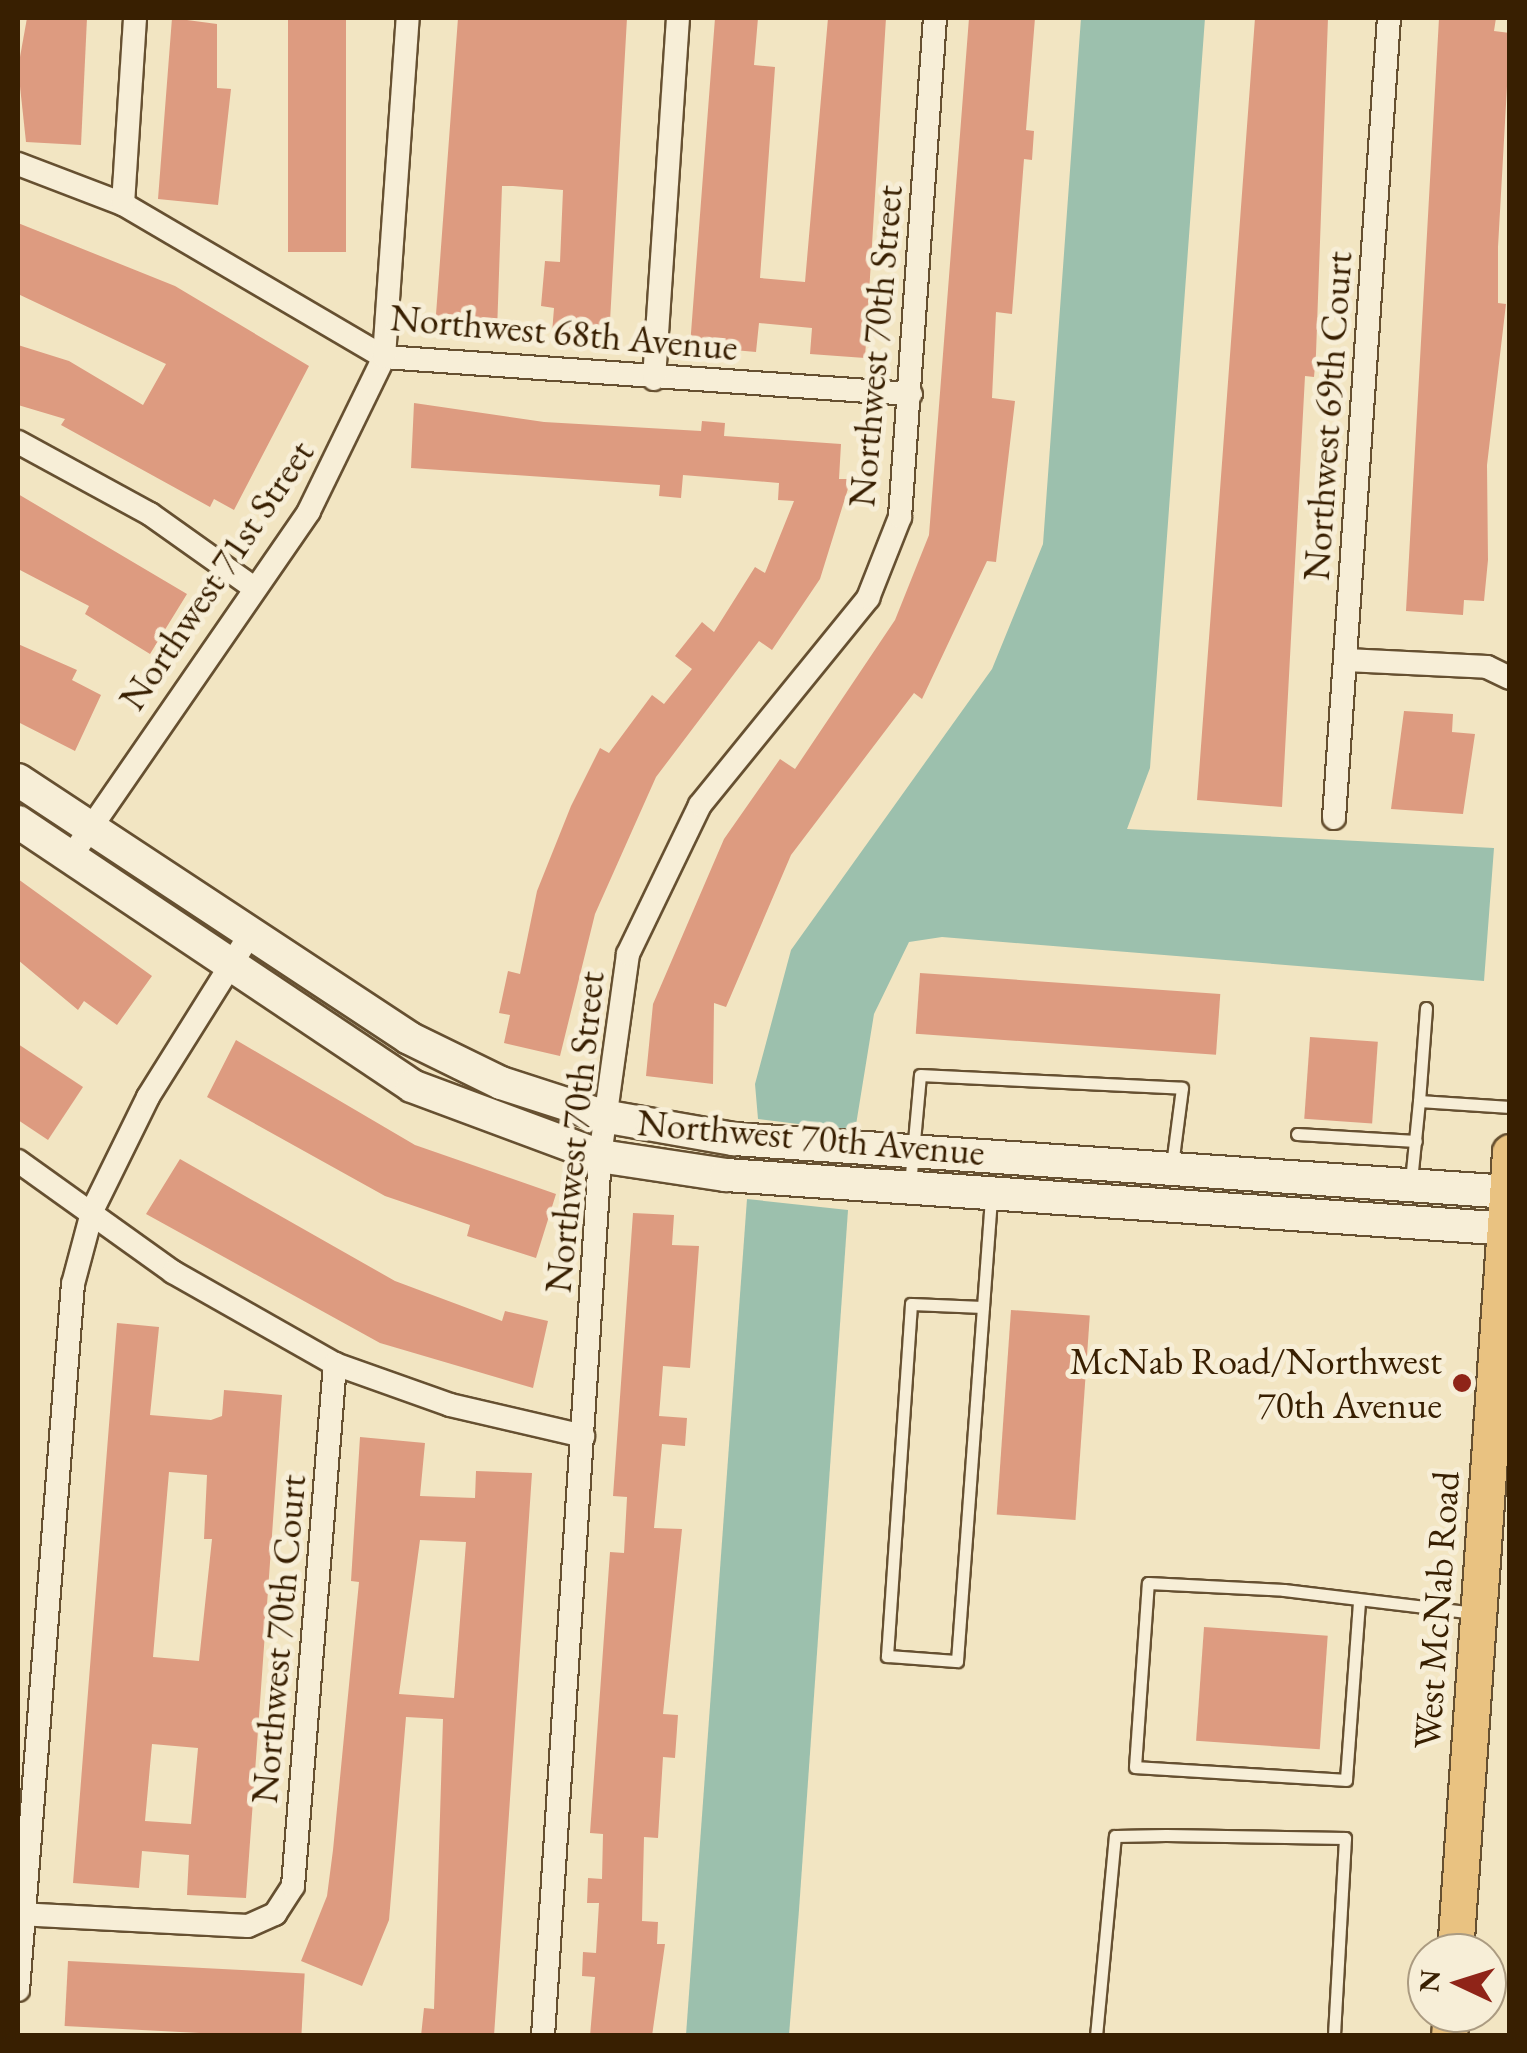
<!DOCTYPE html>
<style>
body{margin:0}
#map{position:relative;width:1527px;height:2053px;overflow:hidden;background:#f2e5c2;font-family:"EB Garamond",serif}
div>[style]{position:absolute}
.water>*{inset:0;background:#9cc0ad}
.building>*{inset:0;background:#dd9b80;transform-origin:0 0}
.roads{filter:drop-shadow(2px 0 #665031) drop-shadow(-2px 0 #665031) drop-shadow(0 2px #665031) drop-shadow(0 -2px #665031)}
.lane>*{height:11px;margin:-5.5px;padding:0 5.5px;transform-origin:5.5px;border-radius:5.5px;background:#f7eed7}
.street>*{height:22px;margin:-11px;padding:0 11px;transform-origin:11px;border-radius:11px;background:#f7eed7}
.secondary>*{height:32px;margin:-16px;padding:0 16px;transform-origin:16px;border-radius:16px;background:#f7eed7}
.primary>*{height:35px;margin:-17.5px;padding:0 17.5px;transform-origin:17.5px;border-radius:17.5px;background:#e9c281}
.dots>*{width:28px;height:28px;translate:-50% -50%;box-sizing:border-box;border:5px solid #f7eed7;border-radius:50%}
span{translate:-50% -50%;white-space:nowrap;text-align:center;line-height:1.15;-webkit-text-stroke:10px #f7eed7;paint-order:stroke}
.street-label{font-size:38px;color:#381f01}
.poi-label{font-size:38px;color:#381f01}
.right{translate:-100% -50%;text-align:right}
.frame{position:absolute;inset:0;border:20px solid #381f01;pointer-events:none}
.north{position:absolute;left:1407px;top:1933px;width:100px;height:100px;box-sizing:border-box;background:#f7eed7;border:2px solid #ab9b81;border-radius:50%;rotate:274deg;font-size:28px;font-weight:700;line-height:40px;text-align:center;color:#381f01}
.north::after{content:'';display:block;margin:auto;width:35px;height:45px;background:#8f2418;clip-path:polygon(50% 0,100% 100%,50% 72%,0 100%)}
</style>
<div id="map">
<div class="water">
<div style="clip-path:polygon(1081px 18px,1205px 18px,1150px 768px,1127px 829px,1494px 848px,1484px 981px,942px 937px,909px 942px,874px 1014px,855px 1131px,758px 1119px,755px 1084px,791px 950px,992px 669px,1043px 544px)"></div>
<div style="clip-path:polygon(747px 1199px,848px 1210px,799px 1910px,789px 2035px,686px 2035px)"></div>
</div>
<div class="building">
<div style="clip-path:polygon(27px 18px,87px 18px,81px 145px,26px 142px,18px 68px)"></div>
<div style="clip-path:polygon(172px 18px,217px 24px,217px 88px,231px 89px,218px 205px,158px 199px)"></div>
<div style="left:288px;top:18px;width:58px;height:234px"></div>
<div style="clip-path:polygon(458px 18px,627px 18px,609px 339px,552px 333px,554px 308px,541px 306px,545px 261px,560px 262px,563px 190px,513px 186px,502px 186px,497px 332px,435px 328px)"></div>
<div style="clip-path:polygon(715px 18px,758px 18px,754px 65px,775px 67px,760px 278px,805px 282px,828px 18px,886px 18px,865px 358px,810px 354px,812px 328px,759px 323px,756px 352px,690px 346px)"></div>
<div style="clip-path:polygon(969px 18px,1035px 18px,1026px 130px,1034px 131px,1032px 160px,1024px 159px,1012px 314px,996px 312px,992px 398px,1015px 401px,996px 562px,987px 561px,922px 699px,914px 693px,791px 855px,726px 1007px,714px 1003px,713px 1084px,646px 1076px,653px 1004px,724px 839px,780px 759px,795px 769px,895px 620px,929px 535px)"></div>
<div style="clip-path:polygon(1255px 18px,1328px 18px,1316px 354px,1314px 377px,1305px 376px,1282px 807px,1197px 800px)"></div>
<div style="clip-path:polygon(1439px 18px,1496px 18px,1494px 31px,1510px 33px,1498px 247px,1498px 303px,1506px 304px,1487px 465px,1488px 560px,1484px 601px,1464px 600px,1463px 615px,1406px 611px)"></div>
<div style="clip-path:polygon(18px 223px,175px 286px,309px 366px,234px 510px,214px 499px,210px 507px,61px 425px,65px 419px,18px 405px,18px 345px,69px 361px,143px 405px,166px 364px,18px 294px)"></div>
<div style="clip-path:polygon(414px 403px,544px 422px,701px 431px,702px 421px,725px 423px,724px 436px,841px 444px,839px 479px,851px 479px,820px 579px,772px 650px,759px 641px,656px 777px,595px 914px,560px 1056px,504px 1043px,510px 1015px,499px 1013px,508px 971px,520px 974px,537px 891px,571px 806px,600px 748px,609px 753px,652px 695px,664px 704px,692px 669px,675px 656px,702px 622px,714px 632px,755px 567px,765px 573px,794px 501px,778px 500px,779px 483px,683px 475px,681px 498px,659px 496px,660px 485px,411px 468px)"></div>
<div style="clip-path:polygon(18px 494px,187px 594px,150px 654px,85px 614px,89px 606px,18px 569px)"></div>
<div style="clip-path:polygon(18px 644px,77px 670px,72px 680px,101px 695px,75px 751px,18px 722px)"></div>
<div style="clip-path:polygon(1404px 711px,1453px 714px,1452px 732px,1475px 734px,1463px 814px,1391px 809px)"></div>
<div style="clip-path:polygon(18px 879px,152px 976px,117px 1025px,84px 1001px,78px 1010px,18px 960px)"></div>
<div style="left:920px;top:973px;width:301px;height:61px;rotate:4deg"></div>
<div style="left:1310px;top:1037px;width:68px;height:82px;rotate:4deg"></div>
<div style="clip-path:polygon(236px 1040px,415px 1145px,556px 1194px,536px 1258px,467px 1236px,470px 1225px,385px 1196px,207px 1097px)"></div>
<div style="clip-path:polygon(18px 1044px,83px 1087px,48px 1140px,18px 1120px)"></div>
<div style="clip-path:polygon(180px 1159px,395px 1281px,502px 1321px,505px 1311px,548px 1321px,533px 1388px,380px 1343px,146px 1214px)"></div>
<div style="clip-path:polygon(633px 1213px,674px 1215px,672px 1245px,699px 1246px,690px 1368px,663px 1366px,659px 1416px,687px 1418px,685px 1446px,662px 1444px,654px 1528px,682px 1529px,663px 1714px,678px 1715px,675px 1758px,663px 1757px,658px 1838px,644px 1837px,642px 1921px,658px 1922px,657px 1944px,665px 1944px,652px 2036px,590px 2036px,595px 1977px,582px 1976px,583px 1952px,596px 1953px,599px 1903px,587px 1903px,588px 1878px,602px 1879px,603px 1834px,590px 1833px,610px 1552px,624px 1553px,627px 1497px,613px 1496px)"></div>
<div style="left:1011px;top:1310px;width:79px;height:205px;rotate:4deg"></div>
<div style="clip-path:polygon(evenodd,117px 1323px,159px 1327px,150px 1415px,211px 1420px,222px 1416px,224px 1390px,282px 1395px,246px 1898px,187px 1895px,189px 1855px,142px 1851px,139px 1888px,73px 1883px,117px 1323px,169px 1472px,207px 1475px,204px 1539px,212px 1539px,199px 1661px,153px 1657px,169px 1472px,117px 1323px,152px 1744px,198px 1748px,191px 1824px,145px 1821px,152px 1744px)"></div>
<div style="clip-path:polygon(evenodd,360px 1437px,425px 1443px,420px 1496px,475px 1498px,476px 1471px,532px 1473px,494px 2036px,421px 2036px,424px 2008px,434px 2009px,443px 1719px,406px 1717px,389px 1920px,362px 1986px,301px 1961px,327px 1896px,333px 1850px,359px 1582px,351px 1581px,360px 1437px,420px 1540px,466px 1542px,454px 1698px,399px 1694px,420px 1540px)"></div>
<div style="left:1204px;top:1627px;width:124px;height:114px;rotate:4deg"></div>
<div style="left:68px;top:1961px;width:237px;height:65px;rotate:3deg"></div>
</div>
<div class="roads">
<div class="lane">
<div style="left:1426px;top:1008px;width:93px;rotate:94.3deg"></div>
<div style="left:1419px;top:1101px;width:91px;rotate:3.8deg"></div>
<div style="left:1297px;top:1134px;width:119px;rotate:3.4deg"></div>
<div style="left:1411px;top:1181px;width:80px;rotate:-84.3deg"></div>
<div style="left:910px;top:1185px;width:110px;rotate:-84.8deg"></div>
<div style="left:920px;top:1075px;width:262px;rotate:2.8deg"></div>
<div style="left:1182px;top:1088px;width:78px;rotate:97.4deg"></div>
<div style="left:983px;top:1307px;width:72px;rotate:-177.6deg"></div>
<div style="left:911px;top:1304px;width:353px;rotate:93.9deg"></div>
<div style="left:887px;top:1656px;width:70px;rotate:4.1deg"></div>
<div style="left:957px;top:1661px;width:467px;rotate:-85.8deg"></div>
<div style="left:1359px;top:1602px;width:178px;rotate:94.2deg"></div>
<div style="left:1346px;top:1780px;width:211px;rotate:-176.5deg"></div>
<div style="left:1135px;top:1767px;width:184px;rotate:-86deg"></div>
<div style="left:1148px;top:1583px;width:136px;rotate:2.9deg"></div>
<div style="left:1284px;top:1590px;width:190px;rotate:6.9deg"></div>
<div style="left:1096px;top:2036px;width:201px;rotate:-84.6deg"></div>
<div style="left:1115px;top:1836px;width:51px;rotate:-1.1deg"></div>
<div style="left:1166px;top:1835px;width:179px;rotate:1deg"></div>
<div style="left:1345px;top:1838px;width:198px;rotate:93.2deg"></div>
</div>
<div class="street">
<div style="left:18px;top:164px;width:112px;rotate:20.9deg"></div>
<div style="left:123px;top:204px;width:303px;rotate:30.4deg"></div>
<div style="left:384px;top:357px;width:528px;rotate:4.02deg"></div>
<div style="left:123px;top:204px;width:186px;rotate:-86.3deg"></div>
<div style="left:654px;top:379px;width:362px;rotate:-86.2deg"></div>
<div style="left:18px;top:442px;width:150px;rotate:28.6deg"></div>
<div style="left:150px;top:514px;width:128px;rotate:35.4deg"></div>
<div style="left:1346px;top:660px;width:141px;rotate:2.8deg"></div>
<div style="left:1487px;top:667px;width:25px;rotate:26deg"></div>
<div style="left:1334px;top:818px;width:802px;rotate:-86.07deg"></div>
<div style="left:70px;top:858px;width:421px;rotate:-55.4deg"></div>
<div style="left:309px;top:511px;width:171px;rotate:-64deg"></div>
<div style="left:384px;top:357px;width:340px;rotate:-86deg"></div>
<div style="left:18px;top:1161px;width:191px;rotate:35.6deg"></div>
<div style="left:173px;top:1272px;width:186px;rotate:29.6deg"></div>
<div style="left:335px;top:1364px;width:122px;rotate:19.6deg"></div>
<div style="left:450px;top:1405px;width:137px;rotate:13.1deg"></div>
<div style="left:18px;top:1914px;width:230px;rotate:3deg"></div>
<div style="left:248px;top:1926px;width:30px;rotate:-24deg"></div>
<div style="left:275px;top:1914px;width:33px;rotate:-57deg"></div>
<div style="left:293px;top:1886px;width:524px;rotate:-85.4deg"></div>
<div style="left:18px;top:1990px;width:708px;rotate:-85.55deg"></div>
<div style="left:73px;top:1284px;width:78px;rotate:-75.1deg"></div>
<div style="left:93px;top:1209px;width:125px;rotate:-63.8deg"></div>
<div style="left:148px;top:1097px;width:186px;rotate:-57.9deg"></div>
<div style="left:543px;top:2036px;width:882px;rotate:-86.29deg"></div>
<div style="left:600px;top:1156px;width:204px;rotate:-82.1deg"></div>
<div style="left:628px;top:954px;width:165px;rotate:-64.2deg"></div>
<div style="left:700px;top:805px;width:267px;rotate:-50.9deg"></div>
<div style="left:868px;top:598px;width:87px;rotate:-68.4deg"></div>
<div style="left:900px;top:517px;width:500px;rotate:-85.99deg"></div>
</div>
<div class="secondary">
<div style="left:18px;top:780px;width:468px;rotate:33.4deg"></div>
<div style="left:409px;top:1038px;width:102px;rotate:26.1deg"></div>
<div style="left:501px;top:1083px;width:107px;rotate:17.9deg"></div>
<div style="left:603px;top:1116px;width:133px;rotate:10deg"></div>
<div style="left:734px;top:1139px;width:778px;rotate:3.91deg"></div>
<div style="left:18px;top:822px;width:474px;rotate:33.8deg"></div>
<div style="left:412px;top:1086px;width:201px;rotate:20.4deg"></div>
<div style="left:600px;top:1156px;width:127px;rotate:8.6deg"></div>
<div style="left:726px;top:1175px;width:786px;rotate:3.94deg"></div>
</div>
<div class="primary">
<div style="left:1455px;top:1953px;width:803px;rotate:-86.07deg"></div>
<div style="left:1449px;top:2036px;width:23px;rotate:-85deg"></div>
</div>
</div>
<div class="dots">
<div style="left:1462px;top:1383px;background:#8f2418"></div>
</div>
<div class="street-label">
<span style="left:564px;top:332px;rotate:5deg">Northwest 68th Avenue</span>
<span style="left:875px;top:346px;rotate:-85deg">Northwest 70th Street</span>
<span style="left:1327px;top:416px;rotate:-86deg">Northwest 69th Court</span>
<span style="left:216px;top:575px;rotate:-56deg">Northwest 71st Street</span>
<span style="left:574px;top:1132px;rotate:-84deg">Northwest 70th Street</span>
<span style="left:811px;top:1137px;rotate:5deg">Northwest 70th Avenue</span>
<span style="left:1436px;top:1610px;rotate:-86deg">West McNab Road</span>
<span style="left:278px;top:1639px;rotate:-85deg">Northwest 70th Court</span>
</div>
<div class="poi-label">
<span class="right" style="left:1442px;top:1383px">McNab Road/Northwest<br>70th Avenue</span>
</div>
<div class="frame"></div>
<div class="north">N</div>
</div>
